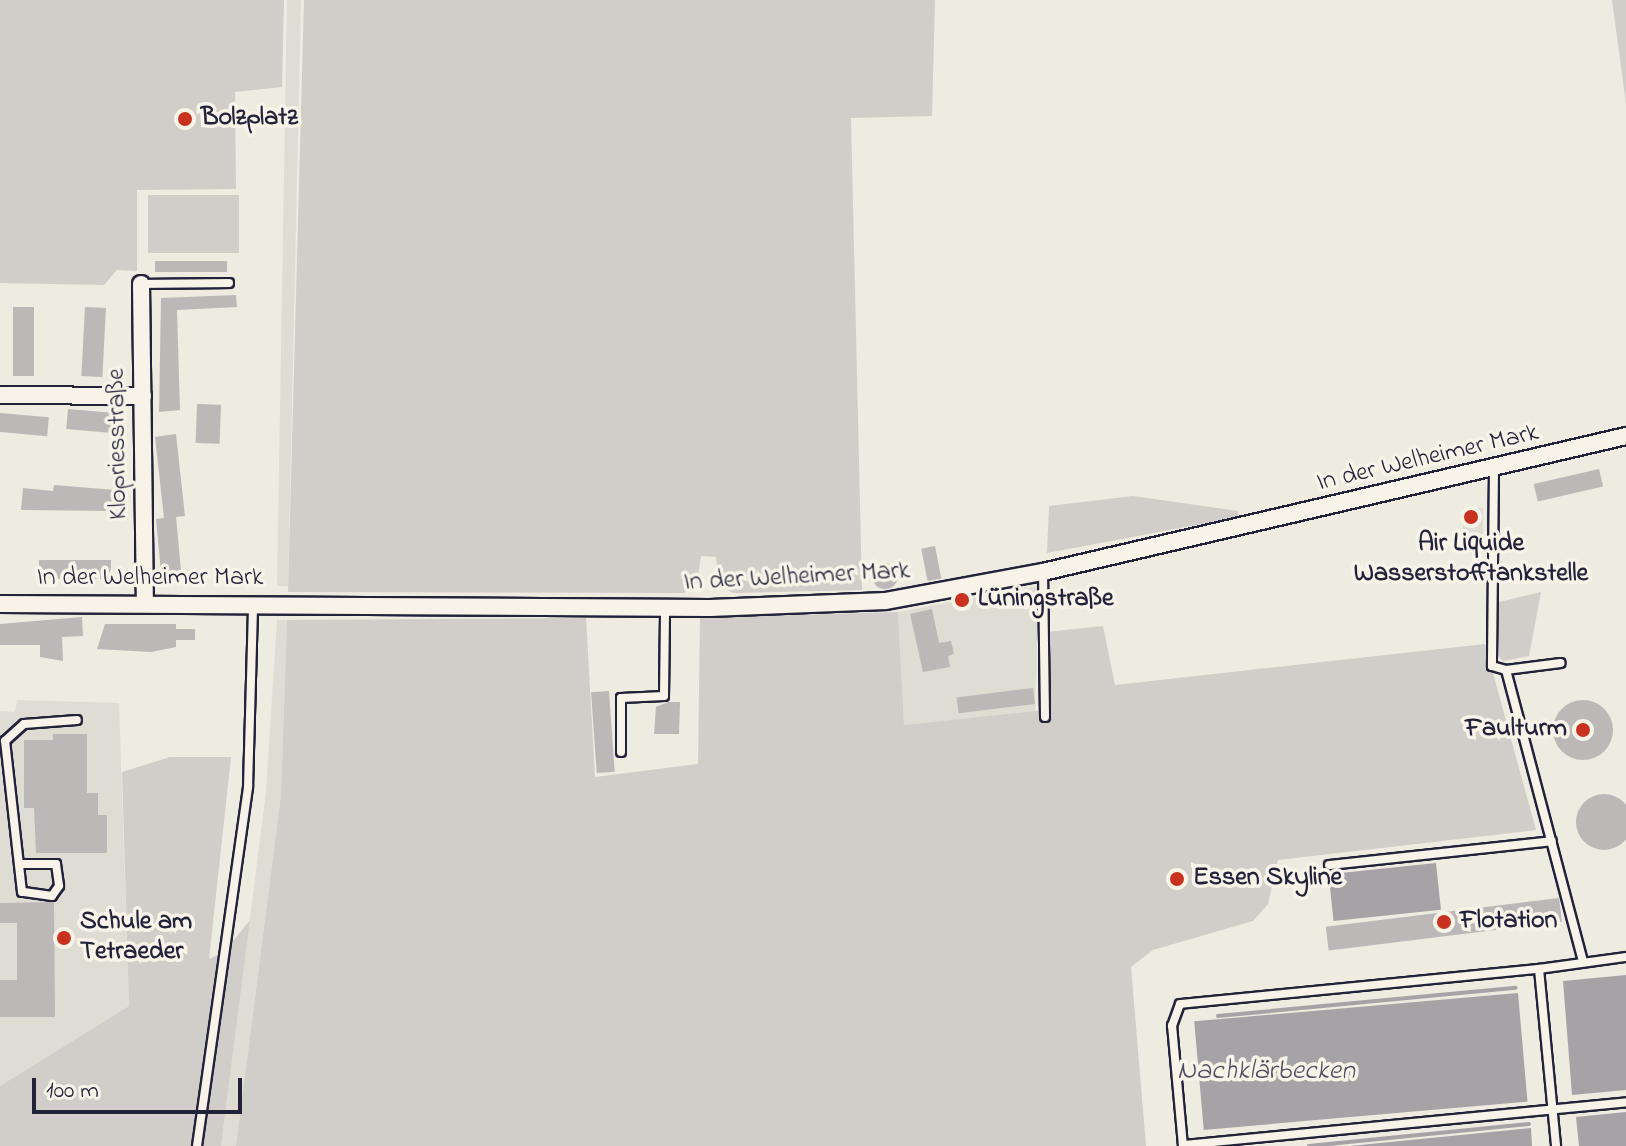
<!DOCTYPE html>
<meta charset="utf-8">
<style>
body{margin:0}
#map{position:relative;width:1626px;height:1146px;overflow:hidden;background:#eeebe1;font-family:"Indie Flower",sans-serif}
div>[style]{position:absolute}
.built>*{inset:0;background:#dfdcd4;transform-origin:0 0}
.green>*{inset:0;background:#d1cdc9;transform-origin:0 0}
.water>*{inset:0;background:#a6a3a6;transform-origin:0 0}
.stream>*{height:4px;margin:-2px;padding:0 2px;transform-origin:2px;border-radius:2px;background:#a6a3a6}
.building>*{inset:0;background:#bbb8b7;transform-origin:0 0}
.round{border-radius:50%}
.roads{filter:drop-shadow(2px 0 #22223b) drop-shadow(-2px 0 #22223b) drop-shadow(0 2px #22223b) drop-shadow(0 -2px #22223b)}
.lane>*{height:8px;margin:-4px;padding:0 4px;transform-origin:4px;border-radius:4px;background:#f7f3e8}
.street>*{height:16px;margin:-8px;padding:0 8px;transform-origin:8px;border-radius:8px;background:#f7f3e8}
.dots>*{width:22px;height:22px;translate:-50% -50%;box-sizing:border-box;border:4px solid #f7f3e8;border-radius:50%}
span{translate:-50% -50%;white-space:nowrap;text-align:center;line-height:1.15;-webkit-text-stroke:7px #f7f3e8;paint-order:stroke}
.poi-label{font-size:26px;color:#22223b;font-weight:700}
.left{translate:0 -50%;text-align:left}
.right{translate:-100% -50%;text-align:right}
.street-label{font-size:26px;color:#22223b}
.water-label{font-size:28px;color:#504f60;font-style:italic}
.scale{position:absolute;left:32px;top:1078px;width:210px;height:36px;box-sizing:border-box;border:4px solid #22223b;border-top:0;padding-left:10px;font-size:24px;line-height:28px;white-space:nowrap;color:#22223b;-webkit-text-stroke:6px #f7f3e8;paint-order:stroke}
</style>
<div id="map">
<div class="built">
<div style="clip-path:polygon(287px 0,301px 0,288px 586px,277px 586px)"></div>
<div style="left:1463px;top:508px;width:20px;height:36px"></div>
<div style="clip-path:polygon(1039px 586px,1035px 712px,904px 725px,898px 612px)"></div>
<div style="clip-path:polygon(277px 620px,287px 620px,281px 795px,236px 1146px,221px 1146px,266px 792px)"></div>
<div style="clip-path:polygon(17px 700px,119px 703px,129px 1006px,0 1086px,0 711px,15px 712px)"></div>
</div>
<div class="green">
<div style="clip-path:polygon(0 0,284px 0,282px 87px,235px 92px,236px 189px,137px 190px,137px 271px,117px 270px,104px 285px,0 283px)"></div>
<div style="clip-path:polygon(304px 0,935px 0,932px 116px,851px 118px,862px 590px,733px 593px,719px 585px,716px 557px,701px 556px,697px 582px,684px 593px,288px 592px)"></div>
<div style="clip-path:polygon(1612px 0,1626px 0,1626px 104px)"></div>
<div style="left:148px;top:195px;width:91px;height:58px"></div>
<div style="clip-path:polygon(1133px 496px,1238px 511px,1239px 517px,1047px 553px,1049px 506px)"></div>
<div style="clip-path:polygon(1541px 592px,1529px 656px,1503px 661px,1498px 656px,1499px 602px)"></div>
<div style="clip-path:polygon(898px 612px,904px 725px,1046px 710px,1046px 632px,1103px 626px,1115px 685px,1485px 644px,1536px 830px,1278px 860px,1268px 904px,1253px 921px,1153px 950px,1131px 967px,1146px 1146px,236px 1146px,281px 795px,287px 620px,586px 618px,595px 777px,698px 764px,700px 618px)"></div>
<div style="clip-path:polygon(170px 757px,231px 757px,209px 959px,225px 951px,250px 920px,221px 1146px,0 1146px,0 1086px,129px 1006px,122px 772px)"></div>
</div>
<div class="water">
<div style="left:1436px;top:863px;width:47px;height:108px;rotate:84deg"></div>
<div style="clip-path:polygon(1626px 975px,1626px 1090px,1572px 1095px,1563px 981px)"></div>
<div style="left:1518px;top:993px;width:109px;height:325px;rotate:85deg"></div>
<div style="clip-path:polygon(1626px 1112px,1626px 1146px,1579px 1146px,1576px 1117px)"></div>
<div style="clip-path:polygon(1531px 1128px,1532px 1146px,1350px 1146px)"></div>
</div>
<div class="stream">
<div style="left:1218px;top:1016px;width:299px;rotate:-5.4deg"></div>
<div style="left:1309px;top:1146px;width:221px;rotate:-5.7deg"></div>
</div>
<div class="building">
<div style="left:227px;top:261px;width:11px;height:72px;rotate:90deg"></div>
<div style="clip-path:polygon(236px 295px,237px 307px,177px 310px,180px 410px,159px 412px,161px 298px)"></div>
<div style="left:13px;top:307px;width:21px;height:69px"></div>
<div style="left:85px;top:307px;width:21px;height:69px;rotate:3deg"></div>
<div style="left:197px;top:404px;width:24px;height:39px;rotate:2deg"></div>
<div style="left:68px;top:409px;width:55px;height:20px;rotate:5deg"></div>
<div style="left:0;top:413px;width:49px;height:19px;rotate:5deg"></div>
<div style="clip-path:polygon(176px 434px,185px 516px,176px 517px,182px 581px,162px 583px,156px 519px,164px 518px,155px 437px)"></div>
<div style="left:1599px;top:469px;width:18px;height:67px;rotate:77deg"></div>
<div style="clip-path:polygon(54px 485px,115px 490px,113px 511px,21px 510px,23px 488px,53px 491px)"></div>
<div style="left:935px;top:546px;width:33px;height:14px;rotate:79deg"></div>
<div style="left:111px;top:560px;width:19px;height:72px;rotate:90deg"></div>
<div class="round" style="left:872px;top:563px;width:26px;height:26px"></div>
<div style="clip-path:polygon(932px 609px,939px 643px,951px 641px,954px 654px,948px 656px,950px 667px,923px 672px,910px 614px)"></div>
<div style="clip-path:polygon(82px 617px,83px 636px,62px 637px,63px 661px,40px 657px,40px 645px,0 645px,0 624px)"></div>
<div style="clip-path:polygon(105px 624px,176px 624px,176px 629px,195px 629px,195px 640px,176px 640px,176px 647px,151px 652px,97px 649px)"></div>
<div style="left:1033px;top:688px;width:16px;height:77px;rotate:83deg"></div>
<div style="left:609px;top:691px;width:81px;height:18px;rotate:86deg"></div>
<div class="round" style="left:1553px;top:700px;width:60px;height:60px"></div>
<div style="clip-path:polygon(668px 702px,680px 702px,679px 734px,654px 734px,656px 707px)"></div>
<div style="clip-path:polygon(53px 734px,87px 734px,87px 793px,98px 793px,98px 815px,107px 815px,107px 853px,36px 853px,34px 808px,24px 808px,24px 740px,53px 740px)"></div>
<div class="round" style="left:1576px;top:794px;width:56px;height:56px"></div>
<div style="left:1559px;top:898px;width:24px;height:235px;rotate:83deg"></div>
<div style="clip-path:polygon(54px 902px,55px 1017px,0 1017px,0 980px,17px 980px,17px 923px,0 923px,0 903px)"></div>
</div>
<div class="roads">
<div class="lane">
<div style="left:141px;top:284px;width:88px;rotate:-0.7deg"></div>
<div style="left:1494px;top:469px;width:197px;rotate:90.6deg"></div>
<div style="left:1492px;top:666px;width:15px;rotate:16deg"></div>
<div style="left:1506px;top:670px;width:55px;rotate:-7.3deg"></div>
<div style="left:1043px;top:572px;width:145px;rotate:89.2deg"></div>
<div style="left:1506px;top:670px;width:302px;rotate:75.2deg"></div>
<div style="left:621px;top:752px;width:54px;rotate:-90deg"></div>
<div style="left:621px;top:698px;width:43px;rotate:-2.7deg"></div>
<div style="left:664px;top:696px;width:88px;rotate:-89.3deg"></div>
<div style="left:22px;top:864px;width:34px"></div>
<div style="left:56px;top:864px;width:22px;rotate:82deg"></div>
<div style="left:59px;top:886px;width:12px;rotate:125deg"></div>
<div style="left:52px;top:896px;width:30px;rotate:-172deg"></div>
<div style="left:22px;top:892px;width:152px;rotate:-96.4deg"></div>
<div style="left:5px;top:741px;width:25px;rotate:-42deg"></div>
<div style="left:24px;top:724px;width:53px;rotate:-4.3deg"></div>
<div style="left:1329px;top:865px;width:224px;rotate:-6.1deg"></div>
<div style="left:1539px;top:969px;width:88px;rotate:-7.9deg"></div>
<div style="left:1183px;top:1145px;width:445px;rotate:-5.5deg"></div>
<div style="left:197px;top:1146px;width:363px;rotate:-81.9deg"></div>
<div style="left:248px;top:787px;width:184px;rotate:-88.4deg"></div>
<div style="left:1183px;top:1146px;width:121px;rotate:-95.2deg"></div>
<div style="left:1172px;top:1026px;width:23px;rotate:-70deg"></div>
<div style="left:1180px;top:1004px;width:361px;rotate:-5.6deg"></div>
<div style="left:1539px;top:969px;width:178px;rotate:84.5deg"></div>
</div>
<div class="street">
<div style="left:141px;top:284px;width:319px;rotate:89.3deg"></div>
<div style="left:0;top:395px;width:143px;rotate:0.4deg"></div>
<div style="left:0;top:604px;width:710px;rotate:0.32deg"></div>
<div style="left:710px;top:608px;width:176px;rotate:-2.3deg"></div>
<div style="left:886px;top:601px;width:160px;rotate:-10.5deg"></div>
<div style="left:1043px;top:572px;width:599px;rotate:-13.13deg"></div>
</div>
</div>
<div class="dots">
<div style="left:185px;top:119px;background:#c8321e"></div>
<div style="left:1471px;top:517px;background:#c8321e"></div>
<div style="left:962px;top:600px;background:#c8321e"></div>
<div style="left:1583px;top:730px;background:#c8321e"></div>
<div style="left:1177px;top:879px;background:#c8321e"></div>
<div style="left:1444px;top:922px;background:#c8321e"></div>
<div style="left:64px;top:938px;background:#c8321e"></div>
</div>
<div class="poi-label">
<span class="left" style="left:201px;top:119px">Bolzplatz</span>
<span style="left:1471px;top:560px">Air Liquide<br>Wasserstofftankstelle</span>
<span class="left" style="left:978px;top:600px">Lüningstraße</span>
<span class="right" style="left:1567px;top:730px">Faulturm</span>
<span class="left" style="left:1193px;top:879px">Essen Skyline</span>
<span class="left" style="left:1460px;top:922px">Flotation</span>
<span class="left" style="left:80px;top:938px">Schule am<br>Tetraeder</span>
</div>
<div class="street-label">
<span style="left:119px;top:444px;rotate:-91deg">Klopriesstraße</span>
<span style="left:1428px;top:459px;rotate:-13deg">In der Welheimer Mark</span>
<span style="left:797px;top:578px;rotate:-3deg">In der Welheimer Mark</span>
<span style="left:150px;top:579px">In der Welheimer Mark</span>
</div>
<div class="water-label">
<span style="left:1266px;top:1072px">Nachklärbecken</span>
</div>
<div class="scale">100 m</div>
</div>
